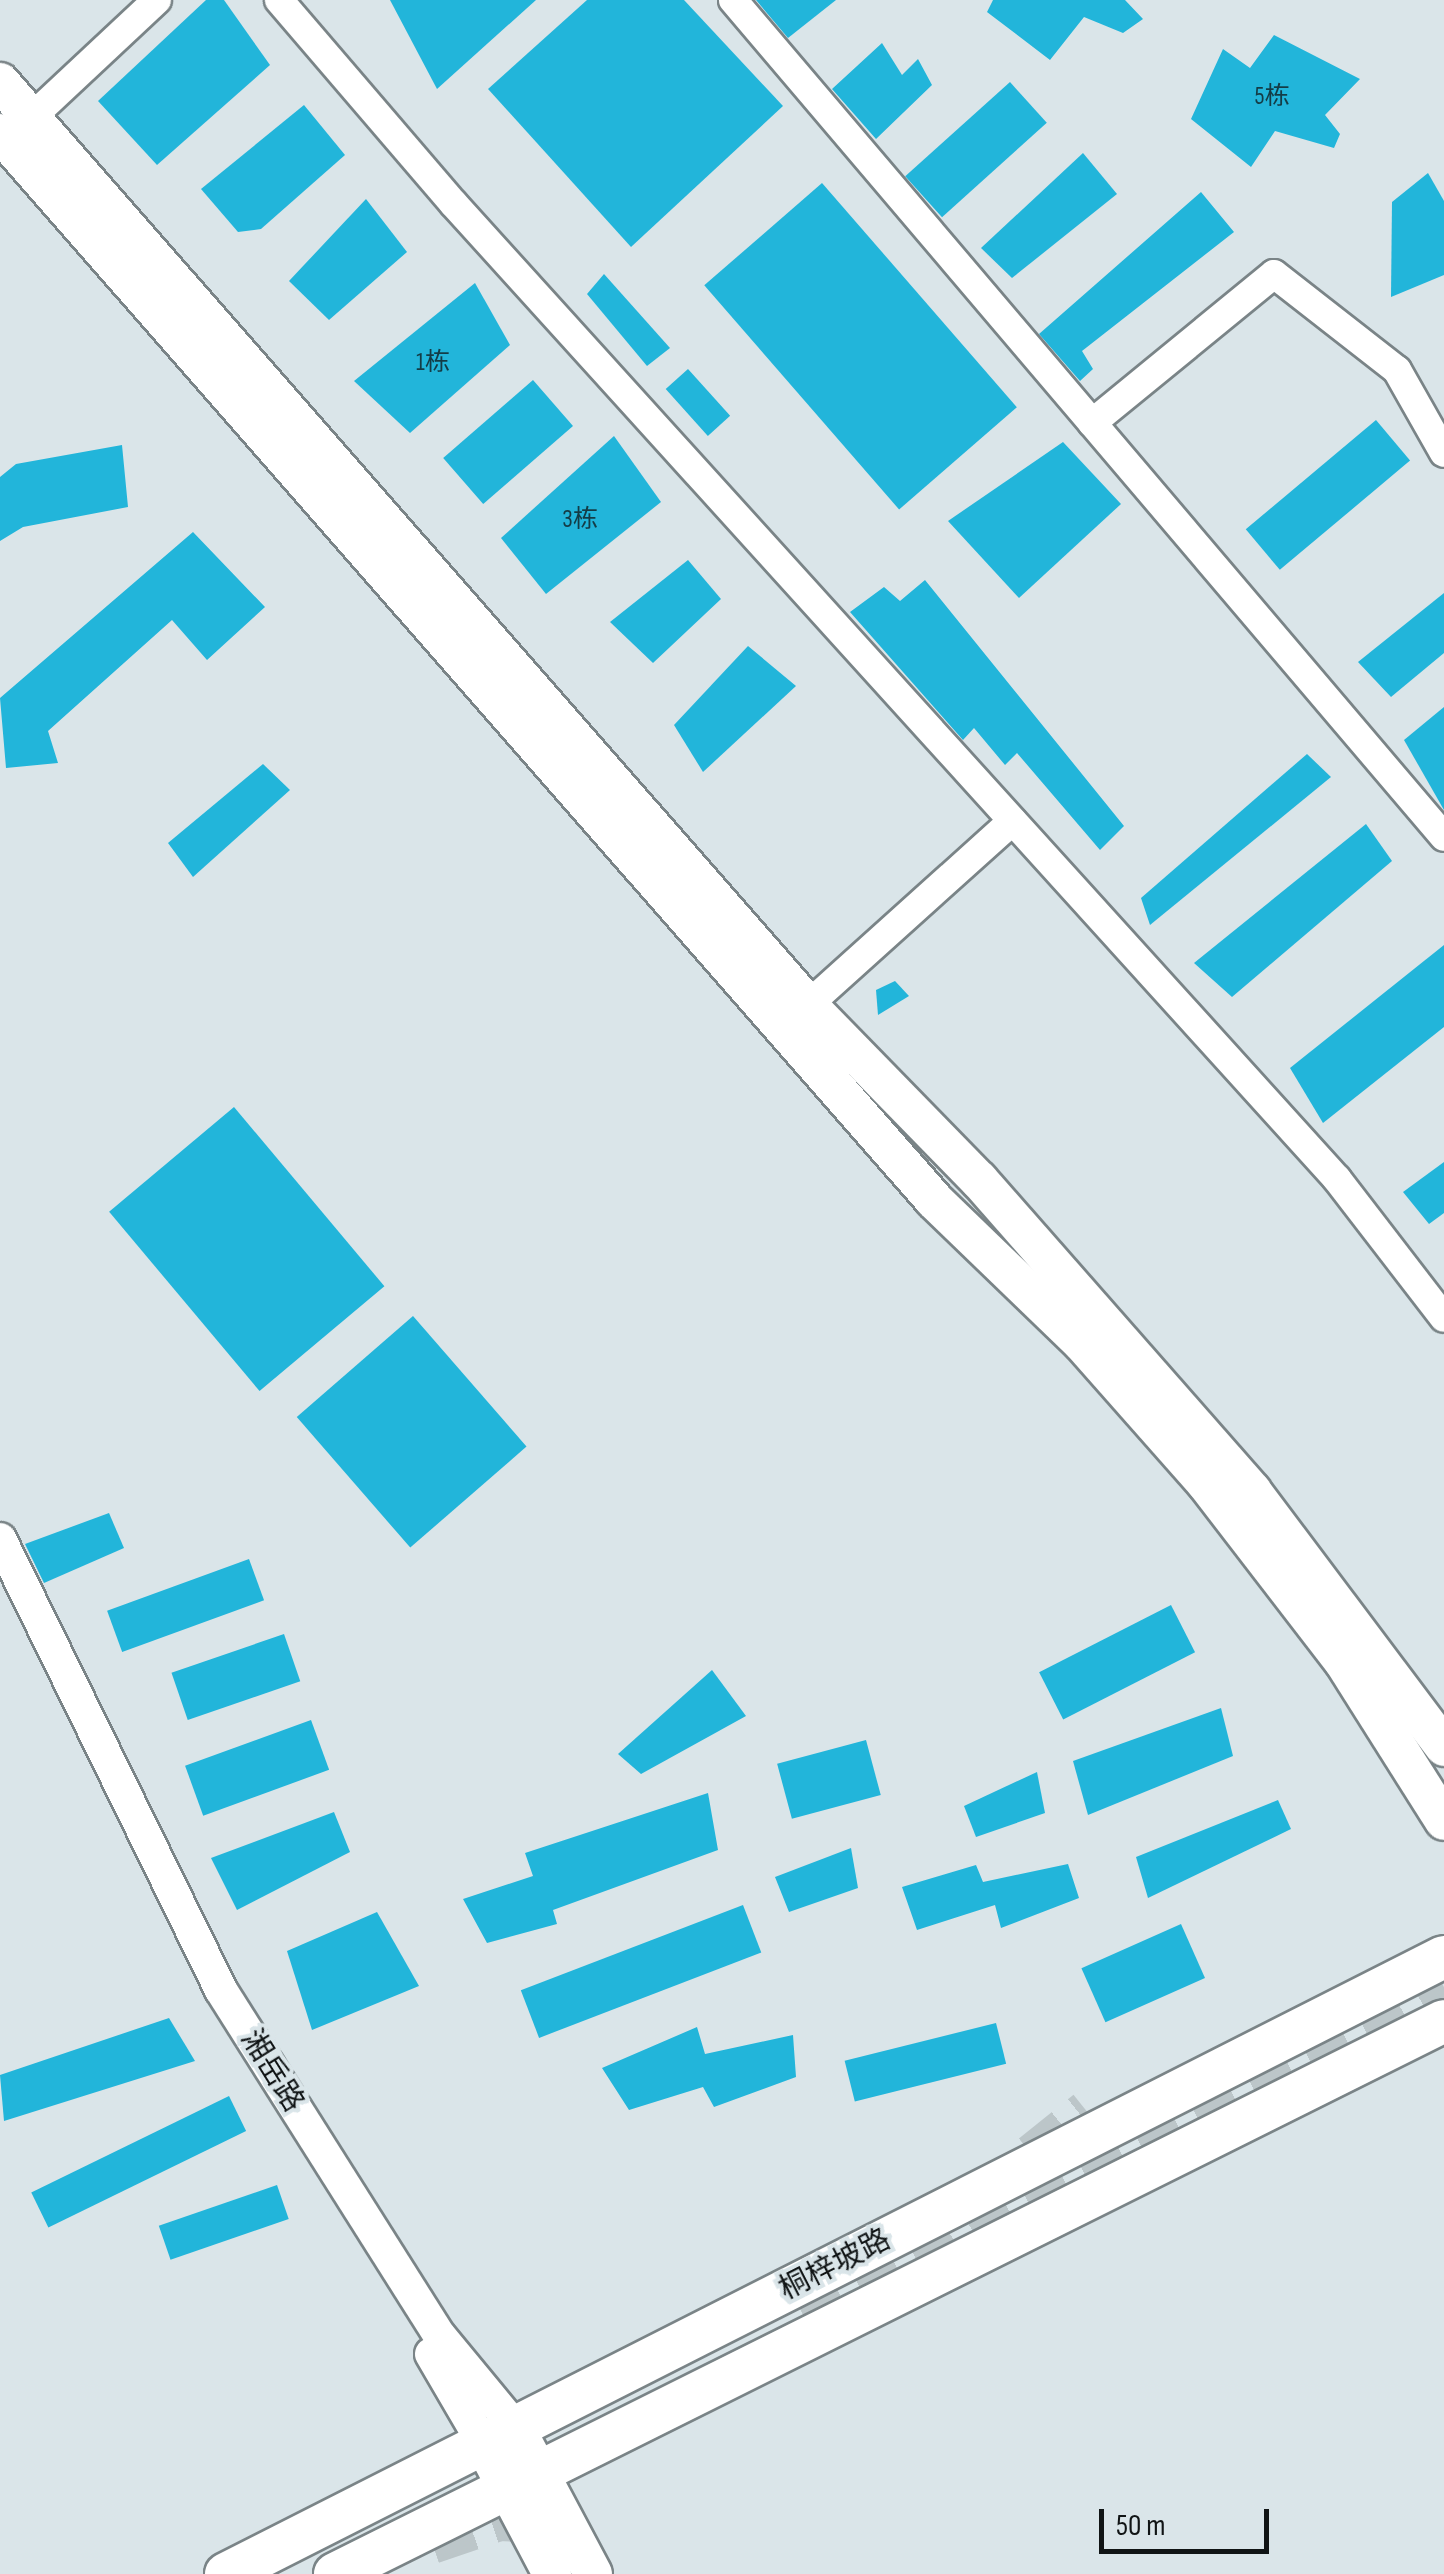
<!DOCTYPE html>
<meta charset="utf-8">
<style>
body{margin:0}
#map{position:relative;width:1444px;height:2574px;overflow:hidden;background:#dae5e9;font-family:"Sofia Sans Condensed","Noto Sans SC",sans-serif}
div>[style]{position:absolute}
.building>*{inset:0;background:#22b5da;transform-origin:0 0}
.primary-tunnel>*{height:42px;margin-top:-21px;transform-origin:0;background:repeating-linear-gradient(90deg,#bcc6c9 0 42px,transparent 0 63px)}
.roads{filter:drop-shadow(2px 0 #7a8487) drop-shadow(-2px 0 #7a8487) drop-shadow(0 2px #7a8487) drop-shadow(0 -2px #7a8487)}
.minor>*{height:28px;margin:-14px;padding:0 14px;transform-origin:14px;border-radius:14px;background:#fff}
.tertiary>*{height:32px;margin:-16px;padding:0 16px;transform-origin:16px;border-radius:16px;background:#fff}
.secondary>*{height:38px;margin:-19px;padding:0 19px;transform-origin:19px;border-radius:19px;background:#fff}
.primary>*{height:42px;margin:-21px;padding:0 21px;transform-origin:21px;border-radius:21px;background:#fff}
span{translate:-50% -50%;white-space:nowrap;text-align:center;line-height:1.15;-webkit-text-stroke:8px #dae5e9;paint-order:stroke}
.number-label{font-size:25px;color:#143c46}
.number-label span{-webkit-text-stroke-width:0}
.street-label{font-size:30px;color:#101415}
.scale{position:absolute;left:1099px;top:2509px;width:170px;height:45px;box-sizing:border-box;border:5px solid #101415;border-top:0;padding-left:12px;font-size:30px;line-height:35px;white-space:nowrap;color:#101415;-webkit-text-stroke:8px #dae5e9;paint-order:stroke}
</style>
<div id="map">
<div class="building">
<div style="clip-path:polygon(206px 0,224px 0,270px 65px,157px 165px,98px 101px)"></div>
<div style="clip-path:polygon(390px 0,536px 0,437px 89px)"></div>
<div style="clip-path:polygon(587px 0,684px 0,783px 106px,631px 247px,488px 89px)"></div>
<div style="clip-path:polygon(756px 0,836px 0,788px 38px)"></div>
<div style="clip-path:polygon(993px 0,1125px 0,1143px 19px,1123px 33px,1084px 17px,1050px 60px,987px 12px)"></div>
<div style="clip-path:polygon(1274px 35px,1360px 79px,1325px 115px,1340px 134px,1334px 148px,1275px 131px,1251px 167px,1191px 119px,1223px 49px,1250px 68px)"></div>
<div style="clip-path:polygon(882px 43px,902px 75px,918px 59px,932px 85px,876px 139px,832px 89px)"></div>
<div style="left:1010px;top:82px;width:55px;height:141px;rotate:48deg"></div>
<div style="clip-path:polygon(304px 105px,345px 155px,261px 229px,238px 232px,201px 189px)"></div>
<div style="clip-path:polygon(1083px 153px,1117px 194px,1012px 278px,981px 248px)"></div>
<div style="clip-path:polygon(1428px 173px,1444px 201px,1444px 275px,1391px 297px,1392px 202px)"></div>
<div style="left:822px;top:183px;width:297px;height:156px;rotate:49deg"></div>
<div style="clip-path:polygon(1201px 192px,1234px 232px,1082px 351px,1093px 369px,1080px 381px,1039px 334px)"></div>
<div style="clip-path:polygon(366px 199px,407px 252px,329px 320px,289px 281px)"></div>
<div style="clip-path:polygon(604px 274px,670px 348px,647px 366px,587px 294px)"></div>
<div style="clip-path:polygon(475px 283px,510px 345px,410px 433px,354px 381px)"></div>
<div style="left:688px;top:369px;width:63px;height:30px;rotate:48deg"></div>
<div style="left:533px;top:380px;width:61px;height:119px;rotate:49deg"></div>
<div style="left:1376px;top:420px;width:53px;height:170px;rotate:50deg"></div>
<div style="clip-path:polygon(614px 436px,661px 502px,546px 594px,501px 538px)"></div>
<div style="clip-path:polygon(1063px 442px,1121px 504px,1019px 598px,948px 521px)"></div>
<div style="clip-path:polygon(122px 445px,128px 507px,23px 527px,0 541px,0 477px,16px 464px)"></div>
<div style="clip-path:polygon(193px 532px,265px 607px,207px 660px,172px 620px,48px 731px,58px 763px,6px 768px,0 698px)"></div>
<div style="clip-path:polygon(688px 560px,721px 599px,653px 663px,610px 622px)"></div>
<div style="clip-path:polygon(925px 580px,1124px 826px,1100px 850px,1017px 753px,1005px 765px,974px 728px,963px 740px,850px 612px,884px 587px,900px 601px)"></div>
<div style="clip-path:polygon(1444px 593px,1444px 653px,1391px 697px,1358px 662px)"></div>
<div style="clip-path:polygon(748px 646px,796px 686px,703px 772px,674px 725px)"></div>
<div style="clip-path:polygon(1444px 707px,1444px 810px,1404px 740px)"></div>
<div style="clip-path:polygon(1307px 754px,1331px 777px,1150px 925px,1141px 898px)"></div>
<div style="clip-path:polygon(263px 764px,290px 790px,193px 877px,168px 843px)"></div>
<div style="clip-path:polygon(1366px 824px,1392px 861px,1232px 997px,1194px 963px)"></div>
<div style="clip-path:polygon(1444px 945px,1444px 1027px,1323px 1123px,1290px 1068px)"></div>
<div style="clip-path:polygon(895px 981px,909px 996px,878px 1015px,876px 990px)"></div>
<div style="left:234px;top:1107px;width:234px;height:163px;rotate:50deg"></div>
<div style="clip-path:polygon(1444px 1162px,1444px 1213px,1429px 1224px,1403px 1192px)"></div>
<div style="left:413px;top:1316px;width:173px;height:154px;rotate:49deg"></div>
<div style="clip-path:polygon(109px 1513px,124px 1548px,44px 1583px,25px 1544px)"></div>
<div style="left:249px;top:1559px;width:44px;height:151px;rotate:70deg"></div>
<div style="left:1171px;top:1605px;width:53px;height:148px;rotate:63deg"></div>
<div style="left:284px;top:1634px;width:50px;height:119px;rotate:71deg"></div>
<div style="clip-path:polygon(712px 1670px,746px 1716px,641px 1774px,618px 1754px)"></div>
<div style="clip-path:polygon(1221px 1708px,1233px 1756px,1088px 1815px,1073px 1761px)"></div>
<div style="left:311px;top:1720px;width:53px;height:134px;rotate:70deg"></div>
<div style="left:866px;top:1740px;width:57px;height:92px;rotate:75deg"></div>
<div style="clip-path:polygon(1037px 1772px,1045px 1813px,976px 1837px,964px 1806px)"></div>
<div style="clip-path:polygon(708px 1793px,718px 1850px,553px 1910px,557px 1924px,487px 1943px,463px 1899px,533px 1876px,525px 1853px)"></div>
<div style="clip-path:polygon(1278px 1800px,1291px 1829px,1148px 1898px,1136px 1857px)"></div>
<div style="clip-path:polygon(334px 1812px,350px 1852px,237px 1910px,211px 1858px)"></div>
<div style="clip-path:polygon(851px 1848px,858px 1888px,789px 1912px,775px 1877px)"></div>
<div style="clip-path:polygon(1068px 1864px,1079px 1898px,1001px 1928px,995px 1905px,917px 1930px,902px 1887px,976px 1865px,983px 1882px)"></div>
<div style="left:743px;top:1905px;width:51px;height:238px;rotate:69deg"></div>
<div style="clip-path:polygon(377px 1912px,419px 1986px,312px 2030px,287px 1951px)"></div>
<div style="left:1181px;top:1924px;width:59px;height:109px;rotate:66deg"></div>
<div style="clip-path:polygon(169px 2018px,195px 2061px,4px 2121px,0 2075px)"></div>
<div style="left:996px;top:2023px;width:42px;height:156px;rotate:76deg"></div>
<div style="clip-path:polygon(697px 2027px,705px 2054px,793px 2035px,796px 2077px,714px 2107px,703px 2087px,629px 2110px,602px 2068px)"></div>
<div style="left:229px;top:2096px;width:39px;height:220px;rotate:64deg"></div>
<div style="left:277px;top:2185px;width:36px;height:125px;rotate:71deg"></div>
</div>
<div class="primary-tunnel">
<div style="left:1032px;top:2155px;width:70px;rotate:-38.7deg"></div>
<div style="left:804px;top:2317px;width:720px;rotate:-27.21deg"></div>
<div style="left:432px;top:2543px;width:71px;rotate:-18.9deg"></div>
<div style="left:499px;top:2520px;width:61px;rotate:2.8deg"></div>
</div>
<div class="roads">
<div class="minor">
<div style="left:279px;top:0;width:267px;rotate:49.4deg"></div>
<div style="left:453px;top:203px;width:1317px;rotate:47.83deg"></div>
<div style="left:1337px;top:1179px;width:175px;rotate:52.4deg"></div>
<div style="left:733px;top:0;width:1098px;rotate:49.65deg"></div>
<div style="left:32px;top:117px;width:171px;rotate:-43.1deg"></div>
<div style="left:1092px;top:423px;width:235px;rotate:-39.3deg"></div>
<div style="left:1274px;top:274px;width:156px;rotate:38deg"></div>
<div style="left:1397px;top:370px;width:95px;rotate:60.5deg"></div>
<div style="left:808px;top:1005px;width:275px;rotate:-42deg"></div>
</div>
<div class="tertiary">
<div style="left:0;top:1539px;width:502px;rotate:63.89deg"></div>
<div style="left:221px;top:1990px;width:409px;rotate:57.7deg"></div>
<div style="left:440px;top:2336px;width:118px;rotate:50.5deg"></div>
<div style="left:431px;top:2354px;width:103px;rotate:59.7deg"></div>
</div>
<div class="secondary">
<div style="left:0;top:82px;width:1227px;rotate:48.8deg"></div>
<div style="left:808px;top:1005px;width:245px;rotate:45.7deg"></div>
<div style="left:979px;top:1180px;width:414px;rotate:48.7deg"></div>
<div style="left:1252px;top:1491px;width:320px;rotate:53.1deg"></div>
<div style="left:0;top:133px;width:1418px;rotate:48.8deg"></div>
<div style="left:934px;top:1200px;width:206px;rotate:44deg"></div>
<div style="left:1082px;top:1343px;width:186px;rotate:48.5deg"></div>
<div style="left:1205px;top:1482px;width:226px;rotate:52.4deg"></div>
<div style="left:1343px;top:1661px;width:189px;rotate:57.7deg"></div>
<div style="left:515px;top:2427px;width:166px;rotate:62deg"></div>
<div style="left:483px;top:2443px;width:148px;rotate:62.2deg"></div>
</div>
<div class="primary">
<div style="left:226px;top:2574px;width:1365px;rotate:-26.87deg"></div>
<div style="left:335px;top:2574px;width:1239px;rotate:-26.5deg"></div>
</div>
</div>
<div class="number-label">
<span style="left:1272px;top:97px">5栋</span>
<span style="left:433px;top:363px">1栋</span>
<span style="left:580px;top:520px">3栋</span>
</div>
<div class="street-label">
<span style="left:272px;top:2071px;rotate:58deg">湘岳路</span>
<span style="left:835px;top:2265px;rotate:-27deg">桐梓坡路</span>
</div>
<div class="scale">50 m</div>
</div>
